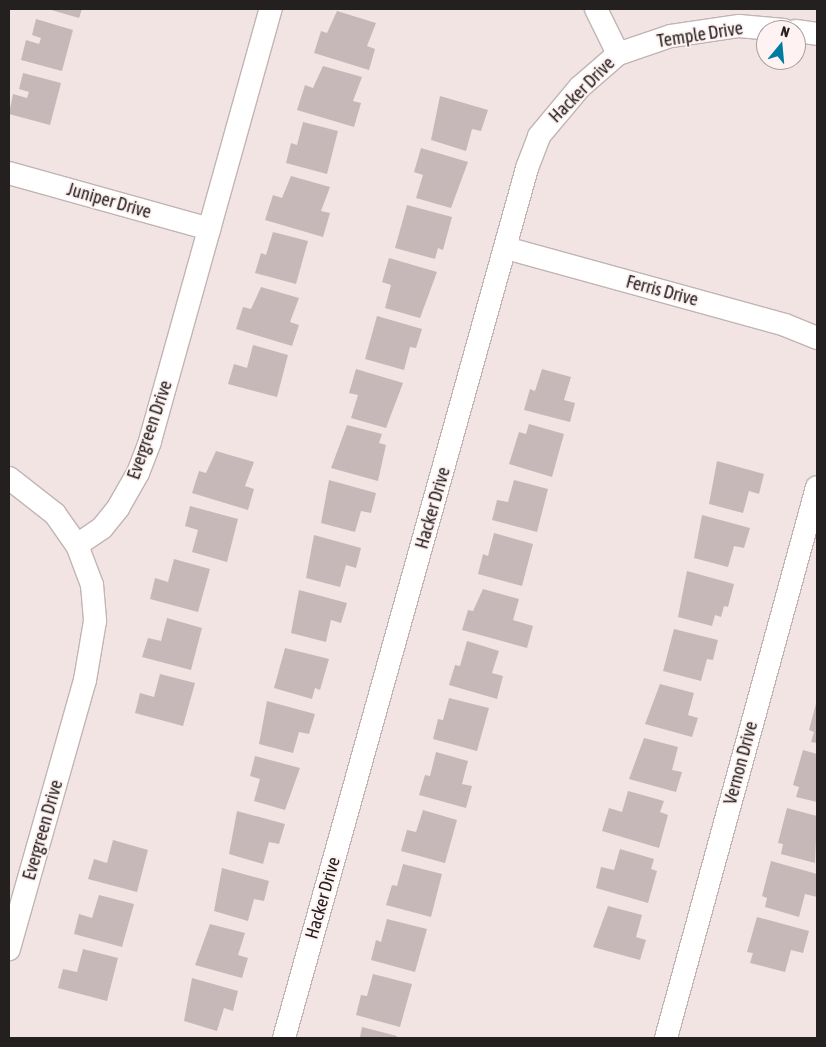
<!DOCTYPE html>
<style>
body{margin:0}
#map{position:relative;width:826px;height:1047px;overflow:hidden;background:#f3e4e4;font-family:"Asap Condensed",sans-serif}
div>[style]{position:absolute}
.building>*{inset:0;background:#c6b8b8}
.roads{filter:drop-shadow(1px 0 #c2b4b4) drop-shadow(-1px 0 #c2b4b4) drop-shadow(0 1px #c2b4b4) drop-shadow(0 -1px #c2b4b4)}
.minor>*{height:22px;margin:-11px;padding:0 11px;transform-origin:11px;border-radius:11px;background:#fff}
span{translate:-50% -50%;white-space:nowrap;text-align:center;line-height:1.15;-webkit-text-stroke:4px #fef2f2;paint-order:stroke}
.street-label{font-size:18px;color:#252020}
.frame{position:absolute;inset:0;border:10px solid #252020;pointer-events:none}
.north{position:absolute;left:756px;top:20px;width:50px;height:50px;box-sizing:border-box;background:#fef2f2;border:1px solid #a79e9e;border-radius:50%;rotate:17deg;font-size:14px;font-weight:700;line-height:20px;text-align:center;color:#252020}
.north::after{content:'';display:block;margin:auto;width:18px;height:22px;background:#007ca2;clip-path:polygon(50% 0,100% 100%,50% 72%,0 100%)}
</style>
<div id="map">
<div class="building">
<div style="clip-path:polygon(48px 9px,82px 9px,79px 18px)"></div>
<div style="clip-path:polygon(337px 11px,376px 23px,367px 46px,375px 49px,369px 70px,314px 53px,321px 31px,327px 33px)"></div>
<div style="clip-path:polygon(36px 19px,73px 30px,62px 71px,21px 60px,26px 40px,39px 44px,41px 38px,32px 35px)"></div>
<div style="clip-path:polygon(323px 66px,362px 77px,353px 101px,361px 103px,354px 127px,297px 110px,305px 85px,313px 88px)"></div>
<div style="clip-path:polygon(23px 73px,61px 83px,50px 125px,9px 114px,13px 94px,27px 98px,29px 92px,19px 89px)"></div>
<div style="clip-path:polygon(440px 96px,488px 110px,481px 131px,472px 129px,466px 151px,431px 140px)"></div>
<div style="clip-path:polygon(303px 122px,338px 131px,327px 174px,286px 163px,291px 143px,297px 145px)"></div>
<div style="clip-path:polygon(421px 148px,468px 162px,451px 208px,416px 198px,423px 175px,414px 172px)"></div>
<div style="clip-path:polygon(291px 176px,330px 187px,321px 211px,330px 213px,323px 237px,265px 220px,273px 195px,282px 198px)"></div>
<div style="clip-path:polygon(407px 205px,452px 217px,443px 250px,438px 248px,435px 259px,395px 248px)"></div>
<div style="clip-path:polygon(273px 232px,308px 241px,296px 284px,255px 273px,261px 253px,266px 255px)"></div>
<div style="clip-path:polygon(389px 258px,437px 272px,420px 318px,385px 308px,391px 285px,382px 282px)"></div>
<div style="clip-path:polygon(261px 287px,299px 298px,290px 322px,299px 325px,292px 346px,236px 329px,243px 307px,251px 309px)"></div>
<div style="clip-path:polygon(377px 316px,422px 329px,416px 348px,410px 347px,404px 370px,365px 359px)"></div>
<div style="clip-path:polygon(253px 345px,288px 355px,277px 397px,228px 384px,234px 364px,247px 368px)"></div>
<div style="clip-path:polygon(356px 369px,403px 383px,386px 428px,351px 418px,358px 395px,349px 393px)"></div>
<div style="clip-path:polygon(542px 369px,571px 377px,564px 400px,575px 403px,570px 422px,524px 410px,530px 389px,535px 391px)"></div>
<div style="clip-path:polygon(529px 424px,564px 434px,552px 477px,509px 464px,519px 432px,526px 434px)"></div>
<div style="clip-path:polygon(347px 425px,382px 434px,379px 443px,386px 445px,378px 481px,331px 468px)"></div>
<div style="clip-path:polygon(216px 451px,254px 462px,245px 486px,254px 489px,248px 510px,192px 493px,199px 471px,206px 473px)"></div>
<div style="clip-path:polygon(717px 461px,764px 474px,759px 494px,749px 491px,743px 513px,709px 504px)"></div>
<div style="clip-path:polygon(329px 480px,376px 493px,371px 513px,361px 511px,355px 532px,321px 523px)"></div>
<div style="clip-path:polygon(514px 480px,548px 489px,537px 532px,492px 520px,497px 500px,508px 502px)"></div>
<div style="clip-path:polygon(190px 506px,238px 519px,227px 562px,192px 552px,198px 530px,185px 526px)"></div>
<div style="clip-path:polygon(702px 515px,750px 528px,744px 548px,734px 546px,728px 567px,694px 558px)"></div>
<div style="clip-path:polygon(494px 533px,533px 544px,522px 586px,478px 574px,483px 554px,488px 556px)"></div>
<div style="clip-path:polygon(314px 535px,361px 548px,356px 568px,346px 565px,340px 587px,306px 578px)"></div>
<div style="clip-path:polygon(174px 559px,210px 569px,198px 612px,150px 599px,155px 578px,168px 582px)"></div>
<div style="clip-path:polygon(687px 571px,734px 584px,728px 607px,724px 606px,721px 617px,715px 615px,712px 626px,678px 617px)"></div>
<div style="clip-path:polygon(483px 589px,519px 599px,513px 620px,533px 626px,527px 648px,462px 630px,468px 610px,473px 611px)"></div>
<div style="clip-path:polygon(299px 590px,347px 603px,341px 623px,331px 620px,326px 642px,291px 633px)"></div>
<div style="clip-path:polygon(167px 618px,202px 628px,191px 670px,142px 657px,148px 638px,161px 641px)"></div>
<div style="clip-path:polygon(674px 629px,718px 640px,713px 660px,707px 659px,701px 681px,663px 671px)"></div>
<div style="clip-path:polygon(467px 641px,499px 651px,492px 673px,503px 676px,497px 699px,449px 685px,455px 665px,460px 666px)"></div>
<div style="clip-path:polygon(285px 648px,329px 659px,320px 690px,315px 688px,312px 699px,274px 688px)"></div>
<div style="clip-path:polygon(160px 674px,195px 683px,183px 726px,135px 713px,140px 693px,154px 697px)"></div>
<div style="clip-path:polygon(660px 684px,694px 693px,688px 715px,698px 718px,692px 737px,645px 724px)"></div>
<div style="clip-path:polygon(449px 698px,489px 708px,477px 751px,433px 739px,438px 719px,443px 720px)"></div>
<div style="clip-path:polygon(817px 700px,817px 743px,811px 742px,814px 732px,809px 730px)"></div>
<div style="clip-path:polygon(267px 701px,315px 714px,309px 734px,299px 732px,293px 753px,259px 744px)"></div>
<div style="clip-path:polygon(644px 738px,678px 747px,672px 770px,682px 772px,676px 792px,629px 779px)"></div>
<div style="clip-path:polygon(803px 750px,817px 754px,817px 802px,796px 797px,799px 787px,793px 785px)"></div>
<div style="clip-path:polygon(436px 752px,468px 761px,462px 784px,472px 786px,466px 808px,419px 795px,425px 775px,430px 776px)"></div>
<div style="clip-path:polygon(255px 756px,300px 768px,285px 810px,254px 801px,260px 779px,250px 776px)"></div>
<div style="clip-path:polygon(628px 791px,664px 801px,660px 812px,668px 815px,659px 848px,602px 831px,609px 808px,622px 812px)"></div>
<div style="clip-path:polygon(787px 808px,817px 816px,815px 863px,781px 854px,783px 844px,778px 843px)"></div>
<div style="clip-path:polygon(423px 810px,457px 820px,445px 863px,401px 851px,407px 830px,416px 832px)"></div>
<div style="clip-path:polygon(237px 811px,285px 824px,279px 844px,269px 842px,263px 864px,229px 854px)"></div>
<div style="clip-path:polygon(113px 840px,148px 850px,137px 892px,88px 879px,94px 859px,107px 863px)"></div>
<div style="clip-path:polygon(620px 849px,654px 859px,651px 869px,657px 871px,648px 903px,596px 888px,601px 867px,614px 870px)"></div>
<div style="clip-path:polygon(771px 861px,817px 874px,817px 897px,805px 894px,799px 917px,765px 907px,767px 898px,762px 896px)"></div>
<div style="clip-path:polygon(403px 864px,442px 874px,431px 917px,386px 905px,392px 885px,397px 886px)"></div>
<div style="clip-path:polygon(222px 868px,269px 881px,264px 901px,254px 899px,248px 921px,214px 911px)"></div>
<div style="clip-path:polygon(99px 895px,134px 904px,122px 947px,74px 934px,79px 914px,92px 918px)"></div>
<div style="clip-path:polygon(608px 906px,642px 915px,636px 937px,646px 940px,640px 960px,593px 947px)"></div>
<div style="clip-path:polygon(757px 917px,809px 931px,803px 953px,791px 950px,785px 972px,750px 963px,753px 953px,747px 952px)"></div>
<div style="clip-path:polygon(387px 919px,427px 929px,415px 972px,371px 960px,376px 940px,381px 942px)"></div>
<div style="clip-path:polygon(210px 924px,245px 933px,238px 955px,248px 958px,242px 978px,195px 965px)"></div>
<div style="clip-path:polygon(83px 949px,118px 958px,107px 1001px,58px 988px,63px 969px,77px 972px)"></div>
<div style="clip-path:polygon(373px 974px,412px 984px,400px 1027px,356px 1015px,361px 995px,367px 996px)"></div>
<div style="clip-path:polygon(192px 978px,238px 991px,233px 1011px,224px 1008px,217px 1031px,184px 1021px)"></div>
<div style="clip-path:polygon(362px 1027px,397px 1036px,396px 1038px,354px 1038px,360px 1037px)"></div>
</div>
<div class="roads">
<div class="minor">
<div style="left:596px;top:9px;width:50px;rotate:63.9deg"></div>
<div style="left:796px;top:31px;width:21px;rotate:8deg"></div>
<div style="left:9px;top:173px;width:208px;rotate:15.6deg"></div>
<div style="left:506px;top:248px;width:289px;rotate:15.4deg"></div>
<div style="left:785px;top:325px;width:35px;rotate:22deg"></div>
<div style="left:9px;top:478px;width:58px;rotate:38deg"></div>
<div style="left:55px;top:514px;width:38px;rotate:55deg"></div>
<div style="left:77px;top:545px;width:43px;rotate:69.4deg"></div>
<div style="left:92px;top:585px;width:36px;rotate:85deg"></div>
<div style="left:95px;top:621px;width:60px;rotate:99.6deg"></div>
<div style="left:85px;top:680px;width:280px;rotate:105.8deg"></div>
<div style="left:77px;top:545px;width:30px;rotate:-34deg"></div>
<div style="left:102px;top:528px;width:26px;rotate:-51deg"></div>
<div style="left:118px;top:508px;width:40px;rotate:-60.3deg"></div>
<div style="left:138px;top:473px;width:34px;rotate:-69deg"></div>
<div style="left:150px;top:441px;width:449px;rotate:-74.4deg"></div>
<div style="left:284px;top:1038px;width:903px;rotate:-74.39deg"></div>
<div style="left:527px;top:168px;width:34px;rotate:-69deg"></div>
<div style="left:539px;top:136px;width:64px;rotate:-50.1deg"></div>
<div style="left:580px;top:87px;width:50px;rotate:-41deg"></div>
<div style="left:618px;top:54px;width:56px;rotate:-18.8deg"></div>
<div style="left:671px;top:36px;width:69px;rotate:-8.4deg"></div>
<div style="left:739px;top:26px;width:45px;rotate:5.1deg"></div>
<div style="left:666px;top:1038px;width:571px;rotate:-74.67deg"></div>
</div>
</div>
<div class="street-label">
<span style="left:700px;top:35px;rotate:-9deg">Temple Drive</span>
<span style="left:582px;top:90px;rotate:-45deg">Hacker Drive</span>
<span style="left:109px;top:201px;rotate:16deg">Juniper Drive</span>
<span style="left:662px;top:291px;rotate:15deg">Ferris Drive</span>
<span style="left:150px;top:430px;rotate:-71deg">Evergreen Drive</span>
<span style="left:433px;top:508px;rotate:-74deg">Hacker Drive</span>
<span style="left:741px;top:763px;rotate:-75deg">Vernon Drive</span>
<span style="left:43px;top:830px;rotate:-74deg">Evergreen Drive</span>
<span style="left:323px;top:898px;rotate:-74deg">Hacker Drive</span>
</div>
<div class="frame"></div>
<div class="north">N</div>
</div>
